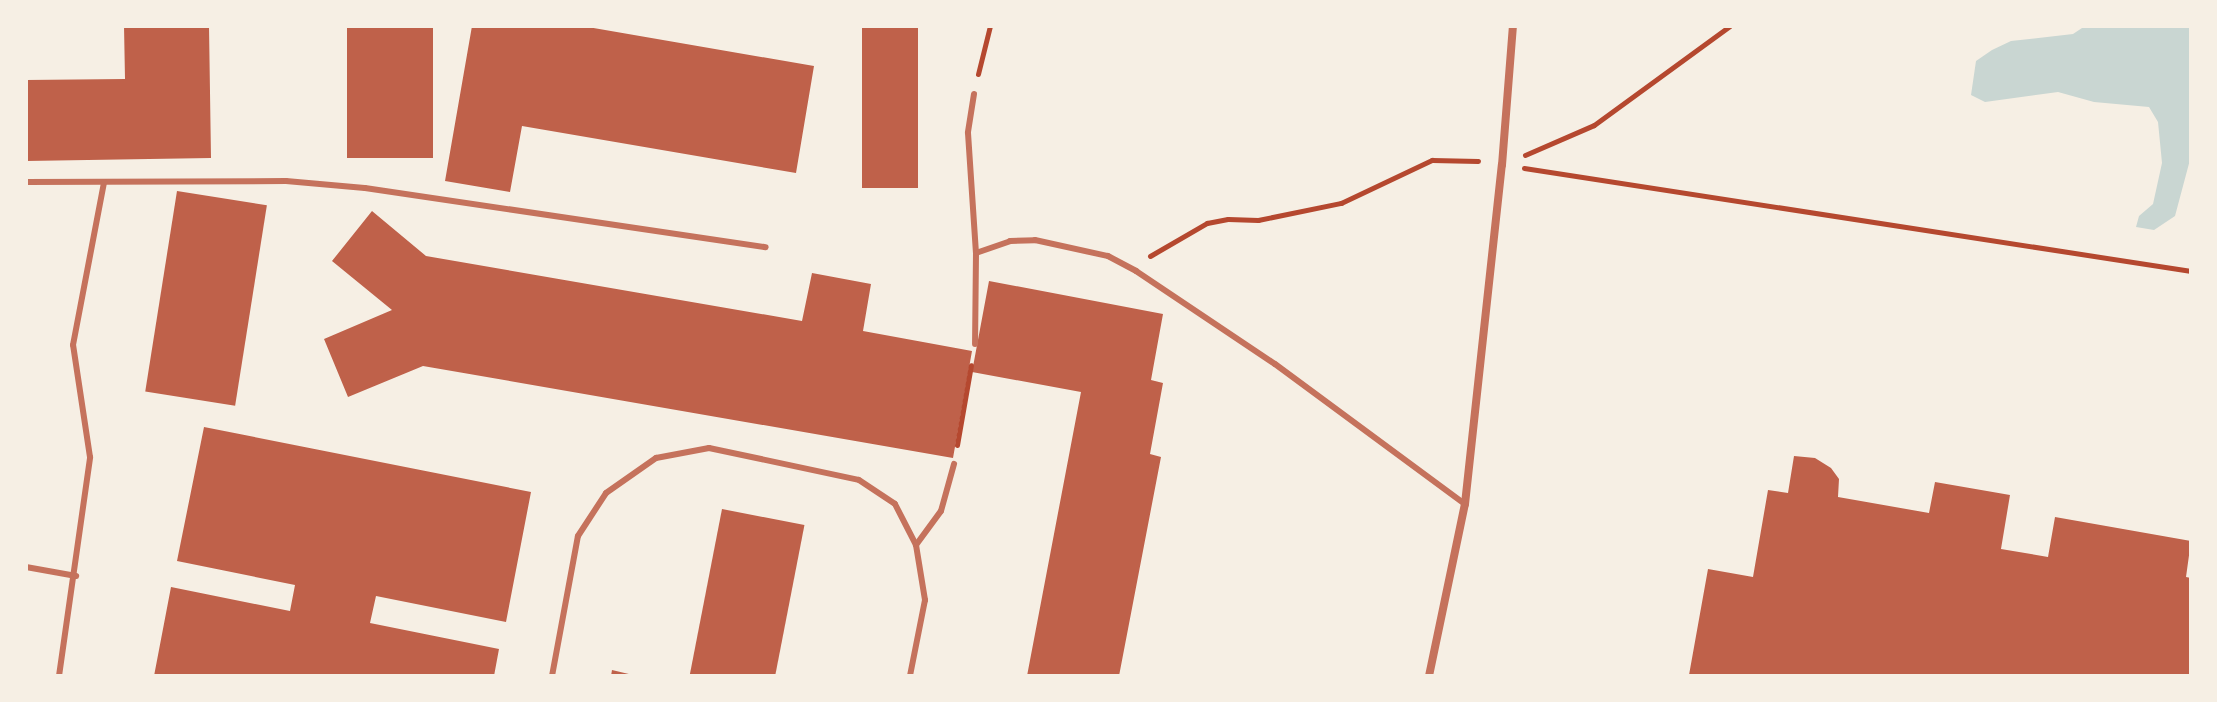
<!DOCTYPE html>
<style>
body{margin:0}
#map{position:relative;width:2217px;height:702px;overflow:hidden;background:#f6efe4;font-family:Raleway,sans-serif}
div>[style]{position:absolute}
.water>*{inset:0;background:#c9d6d2}
.building>*{inset:0;background:#bf614a;transform-origin:0 0}
.path>*{height:5px;margin:-2.5px;padding:0 2.5px;transform-origin:2.5px;border-radius:2.5px;background:#b5482f}
.service>*{height:6px;margin:-3px;padding:0 3px;transform-origin:3px;border-radius:3px;background:#c5725c}
.minor>*{height:8px;margin:-4px;padding:0 4px;transform-origin:4px;border-radius:4px;background:#c5725c}
span{translate:-50% -50%;white-space:nowrap;text-align:center;line-height:1.15;-webkit-text-stroke:6px #f6efe4;paint-order:stroke}
.frame{position:absolute;inset:0;border:28px solid #f6efe4;pointer-events:none}
</style>
<div id="map">
<div class="water">
<div style="clip-path:polygon(2085px 26px,2191px 26px,2191px 156px,2175px 216px,2154px 230px,2136px 227px,2139px 216px,2153px 204px,2162px 163px,2158px 122px,2149px 107px,2094px 102px,2058px 92px,1985px 102px,1971px 95px,1976px 61px,1992px 50px,2011px 41px,2073px 34px)"></div>
</div>
<div class="building">
<div style="clip-path:polygon(124px 26px,209px 26px,211px 158px,26px 161px,26px 80px,125px 79px)"></div>
<div style="left:347px;top:26px;width:86px;height:132px"></div>
<div style="clip-path:polygon(472px 26px,582px 26px,814px 66px,796px 173px,522px 126px,510px 192px,445px 181px)"></div>
<div style="left:862px;top:26px;width:56px;height:162px"></div>
<div style="left:177px;top:191px;width:91px;height:203px;rotate:9deg"></div>
<div style="clip-path:polygon(372px 211px,426px 256px,802px 321px,812px 273px,871px 284px,863px 331px,972px 351px,953px 458px,423px 366px,348px 397px,324px 339px,392px 310px,332px 261px)"></div>
<div style="clip-path:polygon(989px 281px,1163px 314px,1151px 380px,1163px 383px,1150px 454px,1161px 457px,1119px 676px,1027px 676px,1081px 392px,972px 372px)"></div>
<div style="clip-path:polygon(204px 427px,531px 492px,506px 622px,376px 596px,370px 623px,499px 649px,494px 676px,154px 676px,171px 587px,290px 611px,295px 585px,177px 561px)"></div>
<div style="clip-path:polygon(1794px 456px,1815px 458px,1831px 468px,1839px 479px,1838px 497px,1929px 513px,1935px 482px,2010px 495px,2001px 549px,2048px 557px,2055px 517px,2191px 541px,2186px 577px,2191px 578px,2191px 676px,1689px 675px,1708px 569px,1753px 577px,1768px 490px,1788px 493px)"></div>
<div style="left:722px;top:509px;width:84px;height:170px;rotate:11deg"></div>
<div style="clip-path:polygon(612px 670px,633px 675px,633px 676px,611px 676px)"></div>
</div>
<div class="path">
<div style="left:978px;top:74px;width:49px;rotate:-76deg"></div>
<div style="left:1525px;top:155px;width:75px;rotate:-23.5deg"></div>
<div style="left:1594px;top:125px;width:168px;rotate:-36.1deg"></div>
<div style="left:1524px;top:168px;width:675px;rotate:8.78deg"></div>
<div style="left:1150px;top:256px;width:66px;rotate:-30.1deg"></div>
<div style="left:1207px;top:223px;width:21px;rotate:-11deg"></div>
<div style="left:1228px;top:219px;width:30px;rotate:2deg"></div>
<div style="left:1258px;top:220px;width:85px;rotate:-11.6deg"></div>
<div style="left:1341px;top:203px;width:101px;rotate:-25.3deg"></div>
<div style="left:1432px;top:160px;width:46px;rotate:1.2deg"></div>
<div style="left:957px;top:445px;width:81px;rotate:-80.1deg"></div>
</div>
<div class="service">
<div style="left:974px;top:94px;width:39px;rotate:99deg"></div>
<div style="left:968px;top:133px;width:120px;rotate:86.2deg"></div>
<div style="left:976px;top:253px;width:91px;rotate:90.6deg"></div>
<div style="left:26px;top:182px;width:260px;rotate:-0.2deg"></div>
<div style="left:286px;top:181px;width:79px;rotate:5.1deg"></div>
<div style="left:365px;top:188px;width:405px;rotate:8.4deg"></div>
<div style="left:976px;top:253px;width:36px;rotate:-19deg"></div>
<div style="left:1010px;top:241px;width:25px;rotate:-2deg"></div>
<div style="left:1035px;top:240px;width:75px;rotate:12.4deg"></div>
<div style="left:1108px;top:256px;width:32px;rotate:28deg"></div>
<div style="left:1136px;top:271px;width:167px;rotate:33.8deg"></div>
<div style="left:1275px;top:364px;width:236px;rotate:36.4deg"></div>
<div style="left:916px;top:545px;width:42px;rotate:-53.7deg"></div>
<div style="left:941px;top:511px;width:49px;rotate:-74.5deg"></div>
<div style="left:26px;top:567px;width:51px;rotate:10.2deg"></div>
<div style="left:59px;top:676px;width:221px;rotate:-81.9deg"></div>
<div style="left:90px;top:457px;width:113px;rotate:-98.6deg"></div>
<div style="left:73px;top:345px;width:166px;rotate:-79.2deg"></div>
<div style="left:552px;top:676px;width:142px;rotate:-79.5deg"></div>
<div style="left:578px;top:536px;width:51px;rotate:-56.9deg"></div>
<div style="left:606px;top:493px;width:61px;rotate:-35deg"></div>
<div style="left:656px;top:458px;width:54px;rotate:-10.7deg"></div>
<div style="left:709px;top:448px;width:153px;rotate:12deg"></div>
<div style="left:859px;top:480px;width:43px;rotate:33.7deg"></div>
<div style="left:895px;top:504px;width:46px;rotate:62.9deg"></div>
<div style="left:916px;top:545px;width:56px;rotate:80.7deg"></div>
<div style="left:925px;top:600px;width:77px;rotate:101.2deg"></div>
</div>
<div class="minor">
<div style="left:1429px;top:676px;width:176px;rotate:-78.2deg"></div>
<div style="left:1465px;top:504px;width:341px;rotate:-83.8deg"></div>
<div style="left:1502px;top:165px;width:139px;rotate:-85.5deg"></div>
</div>
<div class="frame"></div>
</div>
